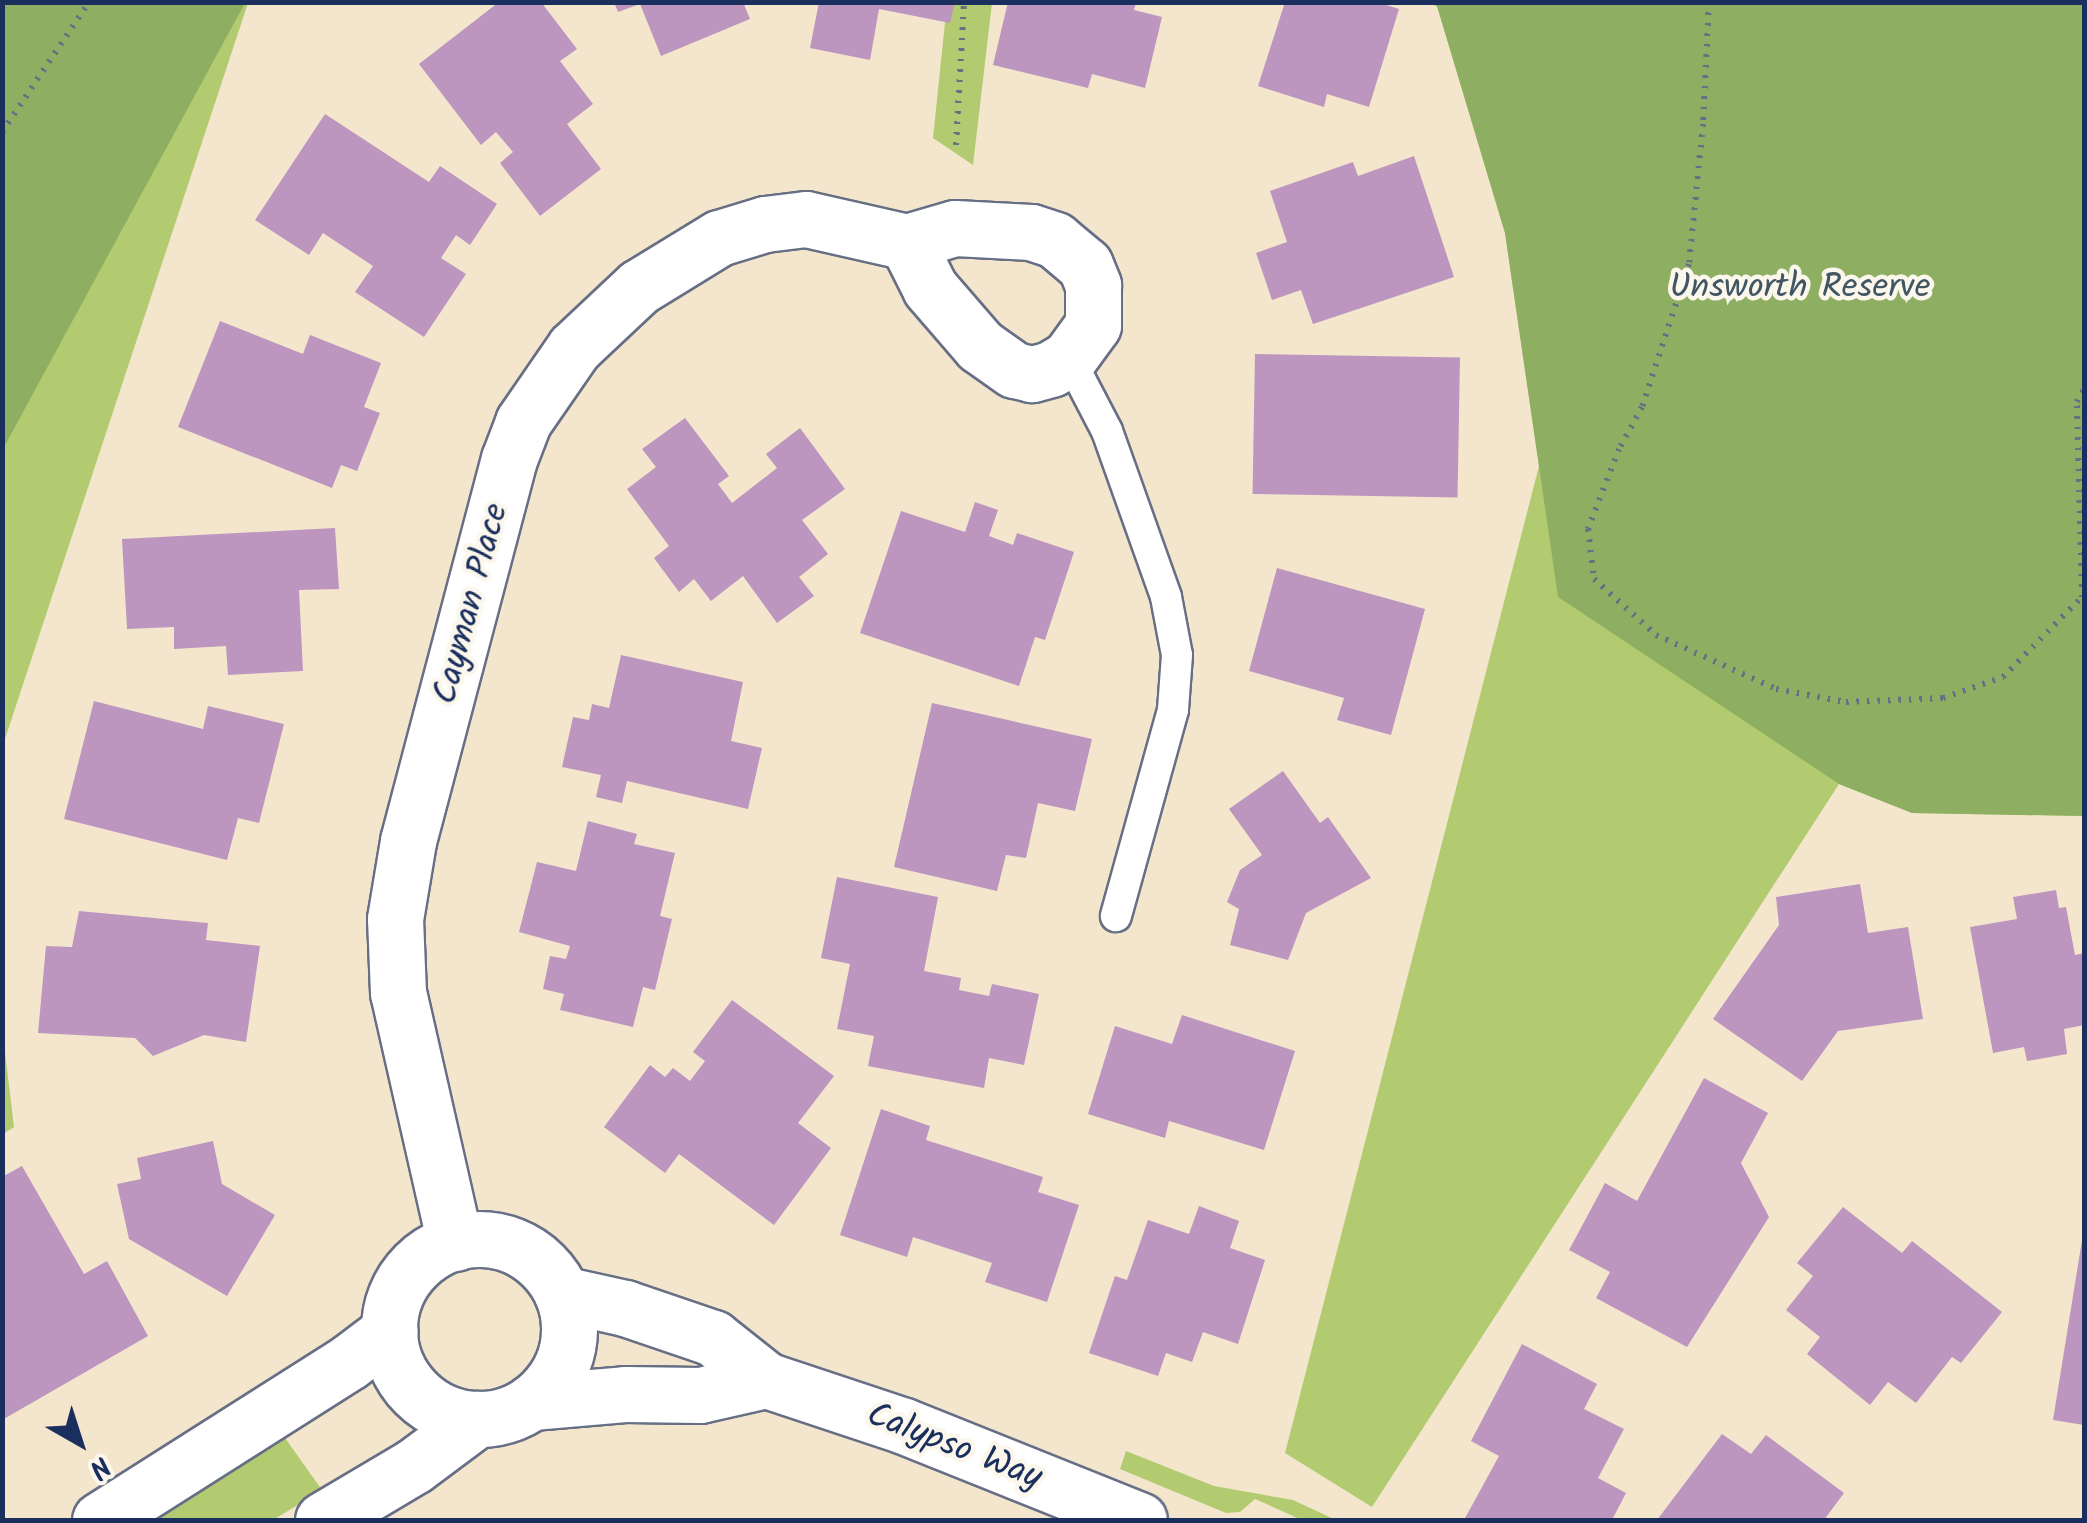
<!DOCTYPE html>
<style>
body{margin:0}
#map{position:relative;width:2087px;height:1523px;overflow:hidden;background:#f4e6cd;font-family:Kalam,sans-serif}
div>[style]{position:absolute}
.green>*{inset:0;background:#b3cb70}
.forest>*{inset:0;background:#8eaf62}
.building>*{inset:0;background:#bc96be;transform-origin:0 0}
.path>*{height:6px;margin-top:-3px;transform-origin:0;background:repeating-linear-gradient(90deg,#676f85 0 2.5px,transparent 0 10.5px)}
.roads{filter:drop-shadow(2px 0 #676f85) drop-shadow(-2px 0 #676f85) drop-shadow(0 2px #676f85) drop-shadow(0 -2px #676f85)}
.service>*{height:30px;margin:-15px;padding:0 15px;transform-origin:15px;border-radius:15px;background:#fff}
.minor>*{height:55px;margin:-27.5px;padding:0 27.5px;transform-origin:27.5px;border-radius:27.5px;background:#fff}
.minor>.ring{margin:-27.5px;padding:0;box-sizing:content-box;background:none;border:55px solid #fff;border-radius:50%}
span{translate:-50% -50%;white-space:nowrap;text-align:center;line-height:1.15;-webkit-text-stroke:9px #fbf7ec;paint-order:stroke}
.park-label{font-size:35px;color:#415662}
.street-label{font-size:35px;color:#1b2f5e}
.frame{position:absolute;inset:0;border:5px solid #1b2f5e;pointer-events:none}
.north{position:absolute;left:30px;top:1393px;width:100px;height:100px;-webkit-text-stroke:8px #fbf7ec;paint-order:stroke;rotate:141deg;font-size:28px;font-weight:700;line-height:40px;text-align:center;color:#1b2f5e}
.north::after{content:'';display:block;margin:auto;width:35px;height:45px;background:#1b2f5e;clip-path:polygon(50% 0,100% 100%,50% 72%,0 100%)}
</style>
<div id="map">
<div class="green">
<div style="clip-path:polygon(3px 3px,248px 3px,3px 745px)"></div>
<div style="clip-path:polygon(947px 3px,992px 3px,973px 165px,933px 138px)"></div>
<div style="clip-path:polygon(1429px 3px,2084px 3px,2084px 816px,1912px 813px,1839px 784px,1372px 1507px,1285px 1453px,1539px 466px,1505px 233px,1437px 6px)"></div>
<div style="clip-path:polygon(3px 1036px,14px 1127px,3px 1134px,2px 1134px)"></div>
<div style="clip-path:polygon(285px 1438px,322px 1490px,273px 1520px,155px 1520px)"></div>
<div style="clip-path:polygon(1126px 1451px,1214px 1486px,1293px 1500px,1336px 1520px,1302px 1520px,1255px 1499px,1240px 1512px,1226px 1513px,1120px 1469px)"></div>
</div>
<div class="forest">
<div style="clip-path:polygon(3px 2px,245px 3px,3px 449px,2px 3px)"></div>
<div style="clip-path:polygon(1429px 3px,2084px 3px,2084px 816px,1912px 813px,1839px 784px,1558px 597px,1505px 233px,1437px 6px)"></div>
</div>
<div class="building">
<div style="clip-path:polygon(499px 2px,541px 2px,577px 49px,560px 61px,593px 104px,567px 124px,601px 169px,540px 216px,500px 163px,513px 152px,496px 132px,481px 145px,419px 64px)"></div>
<div style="clip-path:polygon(614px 2px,743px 2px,750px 19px,661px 56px,640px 4px,618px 12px)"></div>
<div style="clip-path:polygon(819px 2px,955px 2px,950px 23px,879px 9px,870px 60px,810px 48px)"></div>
<div style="clip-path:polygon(1008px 2px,1136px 2px,1134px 10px,1162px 17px,1145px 88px,1092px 74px,1088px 88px,993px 65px)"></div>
<div style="clip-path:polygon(1285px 2px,1377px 2px,1399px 9px,1369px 107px,1327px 94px,1324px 107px,1258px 86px)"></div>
<div style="clip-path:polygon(325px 114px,429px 182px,440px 166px,497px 204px,470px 245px,456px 235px,441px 258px,466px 274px,424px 337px,355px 292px,373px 266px,323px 233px,309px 255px,255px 220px)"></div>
<div style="clip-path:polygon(1414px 156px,1454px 277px,1313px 324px,1301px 290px,1272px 300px,1256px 253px,1287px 242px,1270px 191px,1353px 162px,1358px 176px)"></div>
<div style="clip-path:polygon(220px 321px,303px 354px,310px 335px,381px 363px,364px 407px,380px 413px,357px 471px,341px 465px,332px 488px,178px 427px)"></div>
<div style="left:1255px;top:354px;width:205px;height:140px;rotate:1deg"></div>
<div style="clip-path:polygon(685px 418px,729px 476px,718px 484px,732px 503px,777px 468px,766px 454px,800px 428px,845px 489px,802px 520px,828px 554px,799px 577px,814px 596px,777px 623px,743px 576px,711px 601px,694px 579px,679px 592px,654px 558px,669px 546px,627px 489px,656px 467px,642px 449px)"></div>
<div style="clip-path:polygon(975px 502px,998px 510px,989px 536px,1013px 545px,1017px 533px,1074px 552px,1045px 640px,1035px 637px,1019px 686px,860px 633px,901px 511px,965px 532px)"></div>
<div style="clip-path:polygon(335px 528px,339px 589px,299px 590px,303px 671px,228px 675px,226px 646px,174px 649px,174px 627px,127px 629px,122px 539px)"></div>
<div style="clip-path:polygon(1277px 568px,1425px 609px,1391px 735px,1337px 720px,1344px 698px,1249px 671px)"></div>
<div style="clip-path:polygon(621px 655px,743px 682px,731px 741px,762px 748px,748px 809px,627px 781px,622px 803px,596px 797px,601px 775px,562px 767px,573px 717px,589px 720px,592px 704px,609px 708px)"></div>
<div style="clip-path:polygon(94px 701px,203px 729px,208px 706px,284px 724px,259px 823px,238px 818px,227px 860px,64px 819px)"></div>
<div style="clip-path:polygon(932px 703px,1092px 739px,1075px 811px,1038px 803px,1026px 858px,1006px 855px,997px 891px,894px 867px)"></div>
<div style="clip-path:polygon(1283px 771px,1320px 823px,1328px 817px,1371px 878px,1306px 913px,1288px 960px,1230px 945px,1239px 909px,1227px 902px,1240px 870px,1262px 855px,1229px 809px)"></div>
<div style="clip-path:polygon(588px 821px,637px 834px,634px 844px,675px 853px,660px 916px,672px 919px,655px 990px,643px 987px,633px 1027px,560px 1010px,564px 994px,543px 989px,550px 956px,566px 959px,570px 946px,519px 932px,537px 862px,576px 871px)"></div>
<div style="clip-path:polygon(837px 877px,938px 897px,924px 971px,961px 978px,959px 990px,989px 996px,992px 984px,1039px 994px,1024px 1065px,989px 1058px,984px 1088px,868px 1066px,874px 1036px,837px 1029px,850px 964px,821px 958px)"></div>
<div style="clip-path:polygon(1860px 884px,1868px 933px,1908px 927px,1923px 1019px,1838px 1031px,1802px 1081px,1713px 1019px,1779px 925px,1776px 897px)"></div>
<div style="clip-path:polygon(2056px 890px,2059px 908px,2066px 907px,2075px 955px,2084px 953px,2084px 1025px,2064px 1029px,2067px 1054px,2027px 1061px,2024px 1047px,1993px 1053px,1970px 927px,2017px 919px,2013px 897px)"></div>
<div style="clip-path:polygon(79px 911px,208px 923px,206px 940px,260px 946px,246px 1042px,204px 1035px,153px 1056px,135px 1038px,38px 1033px,46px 946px,72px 947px)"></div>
<div style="clip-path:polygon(732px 1000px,834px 1076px,798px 1123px,831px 1148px,774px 1225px,679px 1154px,665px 1173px,604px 1127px,650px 1065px,665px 1077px,673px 1068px,690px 1081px,705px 1061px,693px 1052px)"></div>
<div style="clip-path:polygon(1182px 1015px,1295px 1051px,1264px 1150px,1169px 1121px,1165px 1138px,1088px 1114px,1115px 1026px,1172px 1044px)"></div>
<div style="clip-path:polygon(1704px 1078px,1768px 1113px,1741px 1163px,1769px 1217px,1687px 1347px,1596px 1298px,1610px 1272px,1569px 1250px,1605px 1183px,1637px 1201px)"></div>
<div style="clip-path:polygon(881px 1109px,930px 1126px,926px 1140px,1043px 1177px,1038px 1192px,1079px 1205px,1047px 1302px,985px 1282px,992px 1263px,913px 1237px,907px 1257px,840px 1235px)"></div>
<div style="clip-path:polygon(213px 1141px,222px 1184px,275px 1215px,227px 1296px,129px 1239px,117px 1184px,141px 1179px,137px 1158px)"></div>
<div style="clip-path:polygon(22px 1166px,84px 1274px,107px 1261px,148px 1336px,2px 1420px,2px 1177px)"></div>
<div style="clip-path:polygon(1199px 1206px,1239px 1221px,1230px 1248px,1265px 1260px,1238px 1344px,1203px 1332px,1192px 1362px,1166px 1353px,1158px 1376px,1089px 1353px,1115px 1276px,1127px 1280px,1148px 1220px,1189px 1234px)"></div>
<div style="clip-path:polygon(1843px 1207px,1902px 1253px,1912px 1241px,2002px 1312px,1961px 1363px,1952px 1357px,1916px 1403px,1888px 1382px,1870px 1405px,1807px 1354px,1820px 1337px,1786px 1310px,1813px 1276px,1797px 1263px)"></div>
<div style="clip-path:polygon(2082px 1240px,2084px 1240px,2084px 1425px,2053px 1420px)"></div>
<div style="clip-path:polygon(1522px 1344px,1597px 1384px,1584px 1409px,1624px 1429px,1598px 1478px,1626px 1493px,1612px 1520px,1464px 1520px,1499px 1456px,1471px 1441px)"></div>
<div style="clip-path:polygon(1722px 1434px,1751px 1454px,1766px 1435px,1844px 1493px,1824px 1520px,1657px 1520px)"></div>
</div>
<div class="path">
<div style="left:1709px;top:2px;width:122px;rotate:92.8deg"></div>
<div style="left:1703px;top:124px;width:141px;rotate:95.7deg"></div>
<div style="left:1689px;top:264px;width:151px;rotate:108.2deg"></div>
<div style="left:1642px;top:407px;width:48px;rotate:118.7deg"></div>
<div style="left:1619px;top:449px;width:86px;rotate:111.2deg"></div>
<div style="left:1588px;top:529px;width:50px;rotate:83.2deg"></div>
<div style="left:1594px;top:579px;width:84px;rotate:42.1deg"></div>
<div style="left:1656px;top:635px;width:132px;rotate:24.2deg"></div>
<div style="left:1776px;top:689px;width:71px;rotate:10.5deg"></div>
<div style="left:1846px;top:702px;width:97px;rotate:-2.4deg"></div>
<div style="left:1943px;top:698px;width:64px;rotate:-19.3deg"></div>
<div style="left:2003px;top:677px;width:112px;rotate:-45.4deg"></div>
<div style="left:2082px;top:597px;width:195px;rotate:-91.5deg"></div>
<div style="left:2077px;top:402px;width:16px;rotate:-63deg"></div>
<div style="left:2px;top:132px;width:156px;rotate:-56.2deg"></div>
<div style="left:956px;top:145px;width:143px;rotate:-86.8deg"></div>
</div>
<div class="roads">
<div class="service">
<div style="left:1069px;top:358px;width:82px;rotate:62.5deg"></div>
<div style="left:1107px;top:431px;width:176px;rotate:70.4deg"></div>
<div style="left:1166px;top:597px;width:59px;rotate:79.3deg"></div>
<div style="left:1177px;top:655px;width:55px;rotate:94.2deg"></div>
<div style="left:1173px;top:710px;width:214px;rotate:105.5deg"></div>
</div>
<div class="minor">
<div class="ring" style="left:389px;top:1239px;width:125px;height:125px"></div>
<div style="left:455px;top:1243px;width:256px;rotate:-102.8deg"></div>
<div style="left:398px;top:993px;width:74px;rotate:-92.3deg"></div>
<div style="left:395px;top:919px;width:79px;rotate:-80.5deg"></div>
<div style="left:408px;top:841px;width:395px;rotate:-75.2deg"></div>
<div style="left:509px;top:459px;width:40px;rotate:-69deg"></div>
<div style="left:523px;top:422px;width:90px;rotate:-55.4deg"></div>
<div style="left:574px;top:348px;width:89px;rotate:-43.2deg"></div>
<div style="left:639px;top:287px;width:94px;rotate:-31.5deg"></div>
<div style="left:719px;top:238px;width:48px;rotate:-16.9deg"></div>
<div style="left:765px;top:224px;width:41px;rotate:-7deg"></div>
<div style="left:806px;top:219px;width:104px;rotate:12.8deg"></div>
<div style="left:907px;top:242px;width:50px;rotate:-16.3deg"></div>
<div style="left:955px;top:228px;width:76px;rotate:3deg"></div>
<div style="left:1031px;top:232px;width:25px;rotate:18deg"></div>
<div style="left:1055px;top:240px;width:39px;rotate:40deg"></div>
<div style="left:1085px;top:265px;width:22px;rotate:68deg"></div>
<div style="left:1093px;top:285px;width:40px;rotate:90deg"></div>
<div style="left:1093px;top:325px;width:41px;rotate:126deg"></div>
<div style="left:1069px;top:358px;width:21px;rotate:149deg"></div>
<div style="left:1051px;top:369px;width:20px;rotate:165deg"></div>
<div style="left:1032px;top:374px;width:18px;rotate:-167deg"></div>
<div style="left:1014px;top:370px;width:42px;rotate:-144.8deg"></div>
<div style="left:980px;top:346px;width:77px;rotate:-130.8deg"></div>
<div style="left:930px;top:288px;width:51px;rotate:-116.6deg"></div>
<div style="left:562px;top:1294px;width:65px;rotate:12.5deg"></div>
<div style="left:625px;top:1308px;width:93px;rotate:18.8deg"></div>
<div style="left:713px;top:1338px;width:68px;rotate:38.4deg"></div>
<div style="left:766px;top:1380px;width:145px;rotate:18.4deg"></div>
<div style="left:904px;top:1426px;width:253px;rotate:21.8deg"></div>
<div style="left:532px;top:1402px;width:93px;rotate:-4.9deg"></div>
<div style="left:625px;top:1394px;width:75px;rotate:0.8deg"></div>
<div style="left:700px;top:1395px;width:68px;rotate:-12.8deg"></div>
<div style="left:100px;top:1520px;width:295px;rotate:-32.4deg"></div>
<div style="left:349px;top:1362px;width:51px;rotate:-37.1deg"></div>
<div style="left:323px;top:1520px;width:106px;rotate:-30.7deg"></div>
<div style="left:414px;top:1466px;width:79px;rotate:-36.7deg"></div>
</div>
</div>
<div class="park-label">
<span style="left:1800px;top:288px">Unsworth Reserve</span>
</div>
<div class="street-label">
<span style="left:472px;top:604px;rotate:-75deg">Cayman Place</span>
<span style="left:954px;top:1447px;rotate:21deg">Calypso Way</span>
</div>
<div class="frame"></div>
<div class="north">N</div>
</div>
